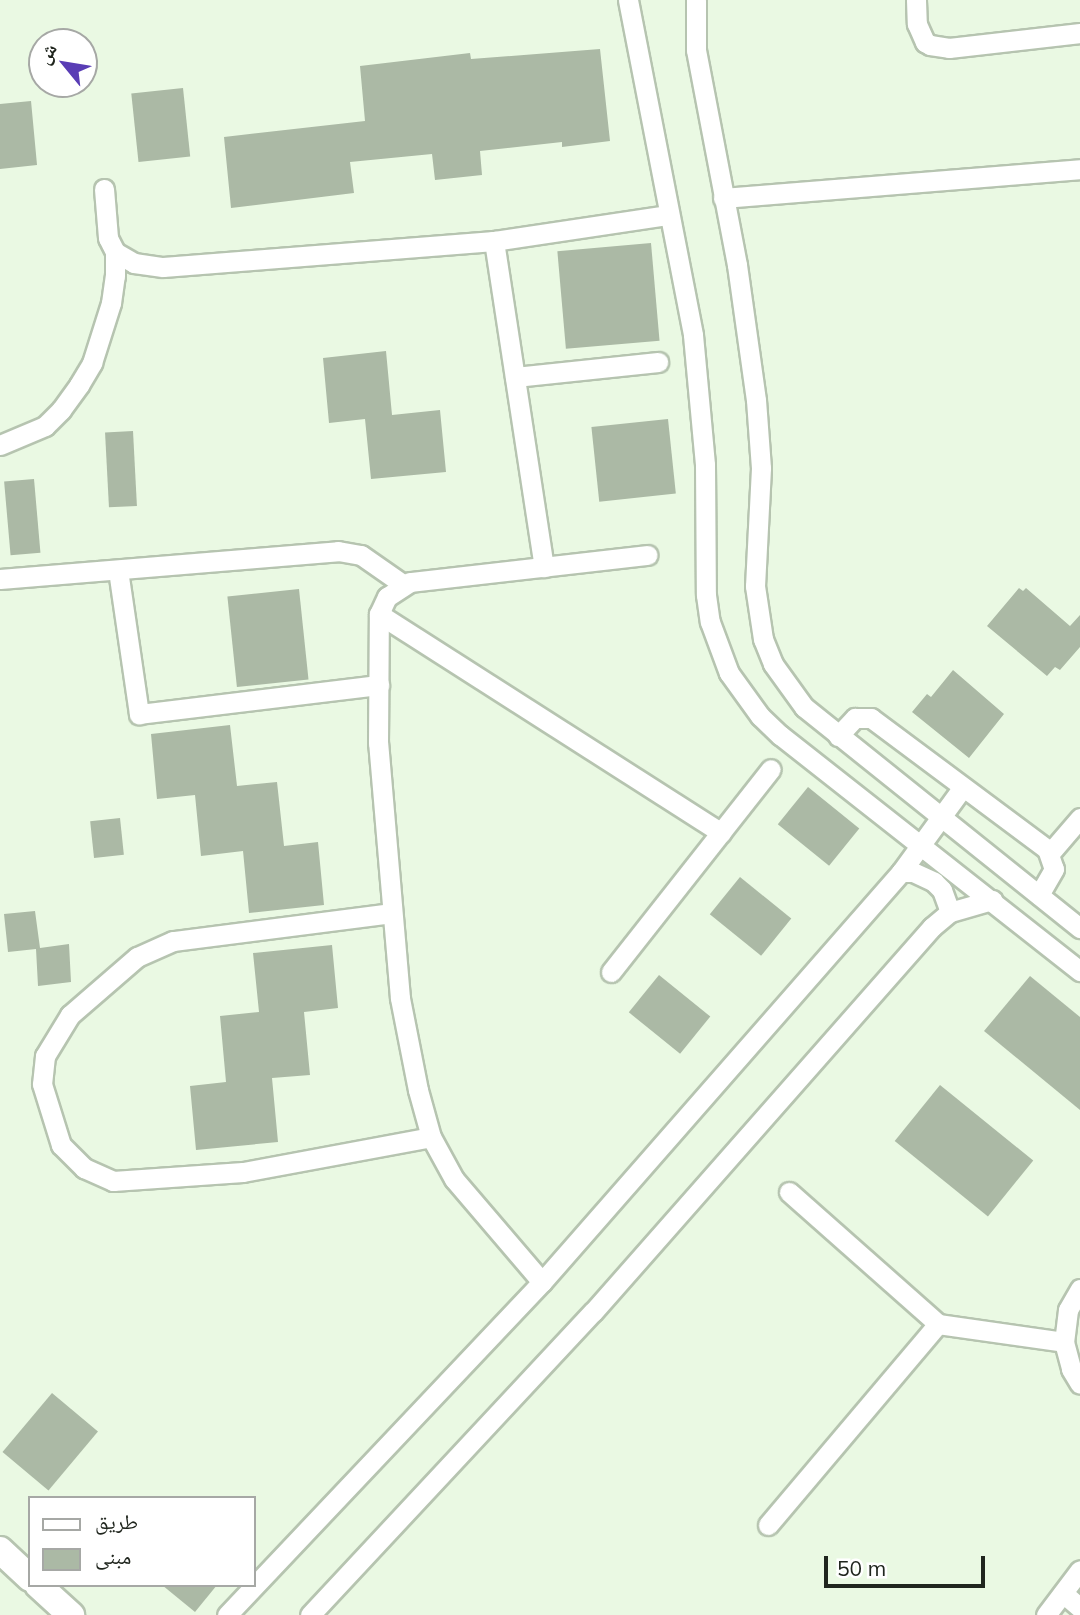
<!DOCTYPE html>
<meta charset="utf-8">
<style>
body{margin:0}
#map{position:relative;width:1080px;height:1615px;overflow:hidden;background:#eaf9e3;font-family:Mulish,"Noto Naskh Arabic",sans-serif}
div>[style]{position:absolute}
.building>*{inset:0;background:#abb9a5;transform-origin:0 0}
.roads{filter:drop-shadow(2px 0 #b6c4b0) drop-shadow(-2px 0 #b6c4b0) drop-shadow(0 2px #b6c4b0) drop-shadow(0 -2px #b6c4b0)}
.street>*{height:19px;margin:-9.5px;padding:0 9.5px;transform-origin:9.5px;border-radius:9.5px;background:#fff}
.secondary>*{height:26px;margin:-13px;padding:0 13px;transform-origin:13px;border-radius:13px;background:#fff}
span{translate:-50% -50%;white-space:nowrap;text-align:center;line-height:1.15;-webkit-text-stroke:7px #fff;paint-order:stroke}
.legend{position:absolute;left:28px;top:1496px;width:228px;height:91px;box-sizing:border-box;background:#fff;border:2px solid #a6a8a5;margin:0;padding:9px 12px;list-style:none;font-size:21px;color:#20261e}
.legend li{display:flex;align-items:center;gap:14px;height:35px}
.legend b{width:35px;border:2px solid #a6a8a5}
.north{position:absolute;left:28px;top:28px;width:70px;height:70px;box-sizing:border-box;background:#fff;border:2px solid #a6a8a5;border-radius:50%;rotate:300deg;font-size:19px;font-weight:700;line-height:28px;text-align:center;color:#20261e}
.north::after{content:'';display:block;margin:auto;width:24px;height:32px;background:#593db5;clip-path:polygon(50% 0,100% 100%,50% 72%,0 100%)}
.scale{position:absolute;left:824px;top:1556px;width:161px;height:32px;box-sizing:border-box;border:4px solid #20261e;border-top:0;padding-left:9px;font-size:21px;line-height:24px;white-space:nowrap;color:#20261e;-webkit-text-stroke:5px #fff;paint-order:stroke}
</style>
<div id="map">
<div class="building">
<div style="clip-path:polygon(600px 49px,610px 141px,562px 147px,562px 142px,480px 151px,482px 175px,435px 180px,432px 154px,350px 162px,354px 193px,231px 208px,224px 137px,365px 121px,360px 66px,470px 53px,471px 59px)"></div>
<div style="left:183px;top:88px;width:69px;height:52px;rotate:84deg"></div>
<div style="clip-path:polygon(31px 101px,37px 165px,0 169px,0 104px)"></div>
<div style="left:651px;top:243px;width:98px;height:94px;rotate:85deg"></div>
<div style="clip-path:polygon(386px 351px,392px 415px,440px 410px,446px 472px,371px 479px,365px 419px,329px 423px,323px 358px)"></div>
<div style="left:668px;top:419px;width:75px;height:77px;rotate:84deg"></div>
<div style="left:133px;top:431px;width:75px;height:28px;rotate:87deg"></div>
<div style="left:34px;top:479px;width:74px;height:30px;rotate:85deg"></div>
<div style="clip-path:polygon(1019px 588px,1023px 591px,1026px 588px,1070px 626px,1080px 615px,1080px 647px,1060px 670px,1055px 667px,1047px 676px,987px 626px)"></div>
<div style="left:299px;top:589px;width:91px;height:72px;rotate:84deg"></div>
<div style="clip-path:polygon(953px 670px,1004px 714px,969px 758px,912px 712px,927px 694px,931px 697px)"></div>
<div style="clip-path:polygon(230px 725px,237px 786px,277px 782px,284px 846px,318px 842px,324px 905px,249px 913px,243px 851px,201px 856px,195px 795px,157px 799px,151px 734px)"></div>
<div style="left:808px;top:787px;width:66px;height:48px;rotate:39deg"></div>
<div style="left:120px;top:818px;width:37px;height:30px;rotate:84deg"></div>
<div style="left:740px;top:877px;width:66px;height:48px;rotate:39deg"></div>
<div style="clip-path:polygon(35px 911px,40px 948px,69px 944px,71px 982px,38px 986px,36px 949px,8px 952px,4px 914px)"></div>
<div style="clip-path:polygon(332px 945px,338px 1008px,304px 1012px,310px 1075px,272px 1078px,278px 1142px,196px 1150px,190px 1086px,226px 1082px,220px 1016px,259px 1012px,253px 953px)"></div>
<div style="left:659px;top:975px;width:66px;height:48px;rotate:39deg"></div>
<div style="clip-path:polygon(1030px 976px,1080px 1017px,1080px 1110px,984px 1031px)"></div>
<div style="left:940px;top:1085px;width:120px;height:72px;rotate:39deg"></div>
<div style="left:52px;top:1393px;width:60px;height:77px;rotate:40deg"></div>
<div style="clip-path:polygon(162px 1585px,217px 1585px,195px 1612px)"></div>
</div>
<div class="roads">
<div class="street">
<div style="left:628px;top:0;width:341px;rotate:79deg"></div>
<div style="left:693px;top:335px;width:131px;rotate:84.7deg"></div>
<div style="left:705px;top:465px;width:130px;rotate:89.6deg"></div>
<div style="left:706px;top:595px;width:27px;rotate:82deg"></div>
<div style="left:710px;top:622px;width:54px;rotate:69.6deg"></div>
<div style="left:729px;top:673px;width:53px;rotate:54.2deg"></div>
<div style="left:760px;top:716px;width:28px;rotate:44deg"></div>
<div style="left:780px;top:735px;width:382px;rotate:38.2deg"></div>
<div style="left:696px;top:0;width:50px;rotate:90deg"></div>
<div style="left:696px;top:50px;width:219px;rotate:79.2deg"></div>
<div style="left:737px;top:265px;width:136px;rotate:82deg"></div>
<div style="left:756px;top:400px;width:68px;rotate:85.8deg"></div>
<div style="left:761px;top:468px;width:118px;rotate:92.9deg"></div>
<div style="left:755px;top:586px;width:54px;rotate:81.4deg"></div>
<div style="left:763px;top:639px;width:27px;rotate:68deg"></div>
<div style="left:773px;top:664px;width:53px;rotate:54.2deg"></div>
<div style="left:804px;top:707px;width:354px;rotate:38.7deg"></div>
<div style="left:916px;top:0;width:24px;rotate:88deg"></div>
<div style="left:917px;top:24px;width:20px;rotate:66deg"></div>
<div style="left:925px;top:42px;width:6px;rotate:31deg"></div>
<div style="left:930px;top:45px;width:19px;rotate:9deg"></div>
<div style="left:949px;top:48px;width:132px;rotate:-6.5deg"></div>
<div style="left:104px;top:189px;width:49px;rotate:85.3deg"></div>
<div style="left:108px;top:238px;width:16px;rotate:63deg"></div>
<div style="left:115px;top:252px;width:22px;rotate:30deg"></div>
<div style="left:134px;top:263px;width:29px;rotate:8deg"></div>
<div style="left:163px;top:267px;width:332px;rotate:-4.5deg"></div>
<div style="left:494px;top:241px;width:177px;rotate:-8.5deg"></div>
<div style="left:723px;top:198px;width:358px;rotate:-4.6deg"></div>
<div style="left:494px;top:241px;width:330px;rotate:81.3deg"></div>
<div style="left:515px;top:377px;width:144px;rotate:-6deg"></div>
<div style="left:0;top:445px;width:49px;rotate:-22.9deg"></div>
<div style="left:45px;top:426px;width:23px;rotate:-45deg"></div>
<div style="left:61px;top:410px;width:31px;rotate:-54deg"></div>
<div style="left:79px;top:385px;width:26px;rotate:-59deg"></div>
<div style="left:92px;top:363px;width:63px;rotate:-72.4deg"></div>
<div style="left:111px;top:303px;width:27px;rotate:-82deg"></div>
<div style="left:115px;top:276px;width:24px;rotate:-90deg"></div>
<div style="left:118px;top:570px;width:146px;rotate:81.7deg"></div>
<div style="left:139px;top:714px;width:242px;rotate:-6.9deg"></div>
<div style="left:0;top:579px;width:339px;rotate:-4.7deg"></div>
<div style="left:338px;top:551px;width:23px;rotate:10deg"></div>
<div style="left:361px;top:555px;width:52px;rotate:34.9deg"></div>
<div style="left:379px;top:614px;width:406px;rotate:32.6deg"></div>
<div style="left:838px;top:736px;width:25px;rotate:-47deg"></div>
<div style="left:855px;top:718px;width:16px"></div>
<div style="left:871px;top:718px;width:219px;rotate:36.7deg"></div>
<div style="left:1047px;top:849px;width:21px;rotate:71deg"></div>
<div style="left:1054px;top:869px;width:30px;rotate:120deg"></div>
<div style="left:1050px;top:853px;width:46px;rotate:-49.4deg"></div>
<div style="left:901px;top:872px;width:12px"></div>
<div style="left:913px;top:872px;width:23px;rotate:25deg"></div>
<div style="left:934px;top:882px;width:11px;rotate:45deg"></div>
<div style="left:942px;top:890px;width:23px;rotate:70deg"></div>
<div style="left:392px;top:913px;width:221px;rotate:172.7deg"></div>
<div style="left:173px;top:941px;width:39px;rotate:156deg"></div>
<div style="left:137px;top:957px;width:89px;rotate:139.1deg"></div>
<div style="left:70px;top:1015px;width:48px;rotate:121.4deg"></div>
<div style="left:45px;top:1056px;width:28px;rotate:96deg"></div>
<div style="left:42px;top:1084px;width:64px;rotate:72.7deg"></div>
<div style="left:61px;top:1145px;width:33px;rotate:45deg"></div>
<div style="left:84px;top:1168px;width:32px;rotate:24deg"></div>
<div style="left:113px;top:1181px;width:130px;rotate:-4deg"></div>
<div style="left:243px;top:1172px;width:191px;rotate:-10.5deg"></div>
<div style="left:611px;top:972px;width:258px;rotate:-51.8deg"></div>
<div style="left:789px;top:1192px;width:199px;rotate:41.5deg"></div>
<div style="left:938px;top:1324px;width:127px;rotate:8.1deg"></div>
<div style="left:542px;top:1282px;width:135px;rotate:-130.5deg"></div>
<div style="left:454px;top:1179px;width:48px;rotate:-118.7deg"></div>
<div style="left:431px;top:1137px;width:49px;rotate:-105.5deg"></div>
<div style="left:418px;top:1090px;width:94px;rotate:-101.1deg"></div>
<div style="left:400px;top:998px;width:256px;rotate:-94.9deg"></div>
<div style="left:378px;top:743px;width:129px;rotate:-89.6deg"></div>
<div style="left:379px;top:614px;width:19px;rotate:-65deg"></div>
<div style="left:387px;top:597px;width:27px;rotate:-33deg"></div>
<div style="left:410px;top:582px;width:239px;rotate:-6.5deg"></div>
<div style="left:1080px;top:1289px;width:24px;rotate:120deg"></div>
<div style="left:1068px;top:1310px;width:32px;rotate:97deg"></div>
<div style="left:1064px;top:1342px;width:28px;rotate:75deg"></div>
<div style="left:1071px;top:1369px;width:17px;rotate:59deg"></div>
<div style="left:768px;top:1525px;width:263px;rotate:-49.8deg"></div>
<div style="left:1063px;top:1593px;width:23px;rotate:41deg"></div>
<div style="left:227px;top:1615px;width:458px;rotate:-46.6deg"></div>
<div style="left:542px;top:1282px;width:545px;rotate:-48.79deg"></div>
<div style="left:901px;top:872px;width:105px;rotate:-53.9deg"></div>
<div style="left:310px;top:1615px;width:415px;rotate:-47deg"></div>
<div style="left:593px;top:1312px;width:513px;rotate:-48.64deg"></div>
<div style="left:932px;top:927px;width:23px;rotate:-40deg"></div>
<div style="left:950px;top:912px;width:44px;rotate:-15.9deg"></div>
<div style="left:1046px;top:1615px;width:56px;rotate:-52.9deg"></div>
</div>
<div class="secondary">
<div style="left:0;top:1550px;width:41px;rotate:43deg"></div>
<div style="left:38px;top:1585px;width:45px;rotate:42.3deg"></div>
</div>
</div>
<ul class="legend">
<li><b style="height:9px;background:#fff"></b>طريق</li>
<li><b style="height:19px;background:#abb9a5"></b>مبنى</li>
</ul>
<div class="north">ش</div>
<div class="scale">50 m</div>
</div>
